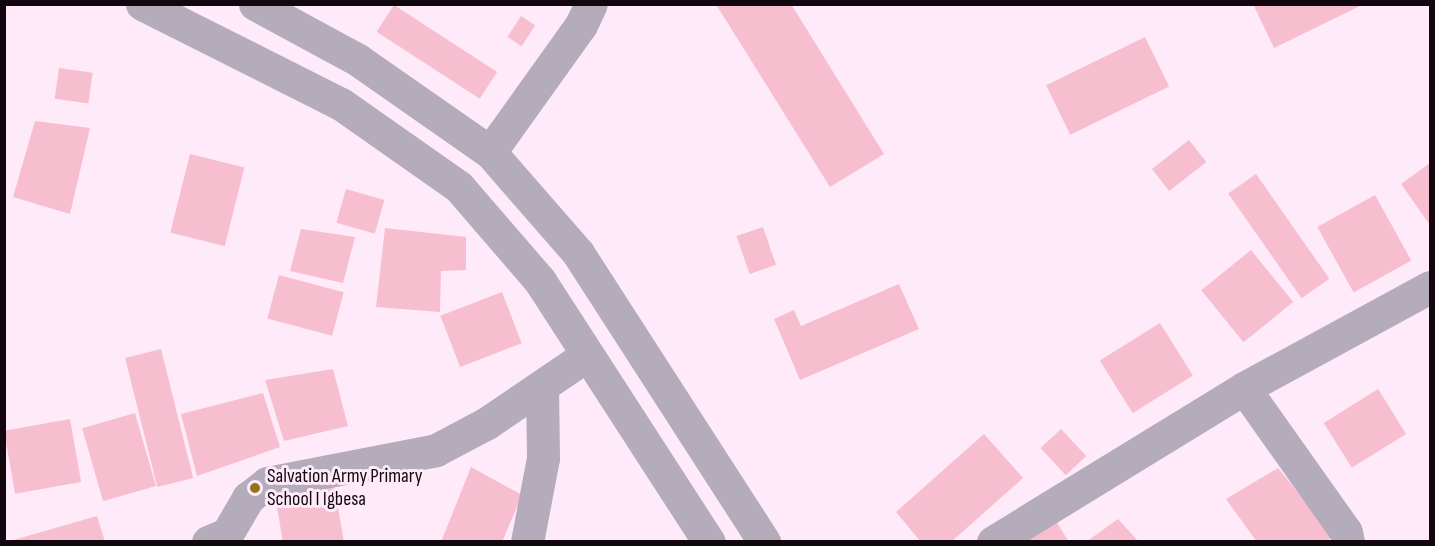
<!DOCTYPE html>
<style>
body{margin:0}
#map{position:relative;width:1435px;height:546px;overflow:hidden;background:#ffeaf9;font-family:"Sofia Sans Condensed",sans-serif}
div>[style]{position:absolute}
.building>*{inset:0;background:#f7becf;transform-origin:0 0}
.minor>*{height:33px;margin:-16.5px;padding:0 16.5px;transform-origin:16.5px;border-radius:16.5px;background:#b5acbb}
.dots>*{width:16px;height:16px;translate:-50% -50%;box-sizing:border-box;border:3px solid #ffeaf9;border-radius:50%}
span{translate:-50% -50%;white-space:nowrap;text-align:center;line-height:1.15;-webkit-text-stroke:6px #ffeaf9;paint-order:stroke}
.poi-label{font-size:20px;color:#12070f}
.left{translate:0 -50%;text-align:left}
.frame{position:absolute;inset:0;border:6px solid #12070f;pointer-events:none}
</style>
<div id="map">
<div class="building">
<div style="clip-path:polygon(720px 4px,791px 4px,884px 154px,830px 187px,717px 6px)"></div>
<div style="clip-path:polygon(1253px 4px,1364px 4px,1274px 48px)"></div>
<div style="left:394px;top:5px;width:123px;height:32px;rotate:33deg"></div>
<div style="left:521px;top:16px;width:17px;height:25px;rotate:33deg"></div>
<div style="left:1145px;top:37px;width:55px;height:110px;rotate:64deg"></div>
<div style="left:59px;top:68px;width:34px;height:31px;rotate:8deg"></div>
<div style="clip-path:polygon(35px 121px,90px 128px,70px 214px,13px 197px)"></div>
<div style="left:1189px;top:140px;width:28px;height:47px;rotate:52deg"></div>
<div style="left:190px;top:154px;width:56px;height:81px;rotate:14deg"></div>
<div style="clip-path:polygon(1430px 163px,1430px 225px,1401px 184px)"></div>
<div style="left:1256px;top:174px;width:128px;height:34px;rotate:55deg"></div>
<div style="left:346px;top:189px;width:40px;height:35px;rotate:16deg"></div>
<div style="left:1375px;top:195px;width:75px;height:66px;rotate:61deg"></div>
<div style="left:763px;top:227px;width:40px;height:28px;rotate:71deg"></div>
<div style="clip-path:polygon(385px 228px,466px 237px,466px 270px,441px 271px,440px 312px,376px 307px)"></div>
<div style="clip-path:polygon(301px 229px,355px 237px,343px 283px,290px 271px)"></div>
<div style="left:1251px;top:250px;width:67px;height:64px;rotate:51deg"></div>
<div style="left:279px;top:275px;width:67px;height:45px;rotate:15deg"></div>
<div style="clip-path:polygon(899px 284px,919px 329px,800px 380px,774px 319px,794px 310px,801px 326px)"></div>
<div style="left:502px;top:292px;width:55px;height:66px;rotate:69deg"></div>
<div style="left:1160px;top:323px;width:62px;height:71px;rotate:58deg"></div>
<div style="left:161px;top:349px;width:133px;height:37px;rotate:76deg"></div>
<div style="clip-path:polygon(333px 369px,348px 426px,284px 441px,265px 380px)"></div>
<div style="left:1378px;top:389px;width:53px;height:64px;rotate:58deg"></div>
<div style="clip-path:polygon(263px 393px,280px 447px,197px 476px,181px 414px)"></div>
<div style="left:135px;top:413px;width:76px;height:55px;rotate:74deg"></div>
<div style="left:70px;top:419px;width:64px;height:67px;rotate:80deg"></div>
<div style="left:1061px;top:429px;width:37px;height:28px;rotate:47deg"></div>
<div style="clip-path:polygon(984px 434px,1023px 478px,951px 542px,921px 542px,896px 512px)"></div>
<div style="clip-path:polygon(471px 467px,522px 495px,502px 542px,441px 542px)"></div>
<div style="clip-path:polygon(1278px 468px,1334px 536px,1326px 542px,1257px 542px,1226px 499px)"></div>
<div style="clip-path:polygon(334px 485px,344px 542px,283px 542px,275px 496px)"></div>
<div style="clip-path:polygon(97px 516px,105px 542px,10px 542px,10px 541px)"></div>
<div style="clip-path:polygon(1054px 518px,1069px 542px,1016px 542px)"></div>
<div style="clip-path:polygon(1118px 519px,1139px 542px,1086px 542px)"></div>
</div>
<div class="minor">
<div style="left:142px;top:4px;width:223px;rotate:26.7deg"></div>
<div style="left:341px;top:104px;width:144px;rotate:35.1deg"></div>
<div style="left:459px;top:187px;width:124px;rotate:49.2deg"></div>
<div style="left:540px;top:281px;width:311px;rotate:57.1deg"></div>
<div style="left:255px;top:4px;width:117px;rotate:28.5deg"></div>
<div style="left:358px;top:60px;width:161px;rotate:34.9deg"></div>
<div style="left:490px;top:152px;width:134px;rotate:48.9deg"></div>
<div style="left:578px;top:253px;width:344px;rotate:57.2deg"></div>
<div style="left:490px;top:152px;width:156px;rotate:-54.4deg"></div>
<div style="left:581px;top:25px;width:23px;rotate:-65deg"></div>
<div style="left:1244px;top:388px;width:176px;rotate:54.7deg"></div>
<div style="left:1346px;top:532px;width:10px;rotate:79deg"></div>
<div style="left:208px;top:542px;width:21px;rotate:-23deg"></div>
<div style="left:227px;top:534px;width:42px;rotate:-59.7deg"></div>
<div style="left:248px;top:498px;width:24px;rotate:-38deg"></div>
<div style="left:267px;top:483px;width:172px;rotate:-11deg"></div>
<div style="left:436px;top:450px;width:58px;rotate:-27.9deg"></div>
<div style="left:487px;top:423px;width:121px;rotate:-34.2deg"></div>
<div style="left:527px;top:542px;width:86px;rotate:-79.2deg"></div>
<div style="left:543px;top:458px;width:71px;rotate:-90.8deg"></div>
<div style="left:993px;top:542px;width:294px;rotate:-31.5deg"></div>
<div style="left:1244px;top:388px;width:212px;rotate:-28.5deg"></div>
</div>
<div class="dots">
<div style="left:255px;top:488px;background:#92751b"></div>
</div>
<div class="poi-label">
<span class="left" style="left:267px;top:488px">Salvation Army Primary<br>School I Igbesa</span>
</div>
<div class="frame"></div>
</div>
